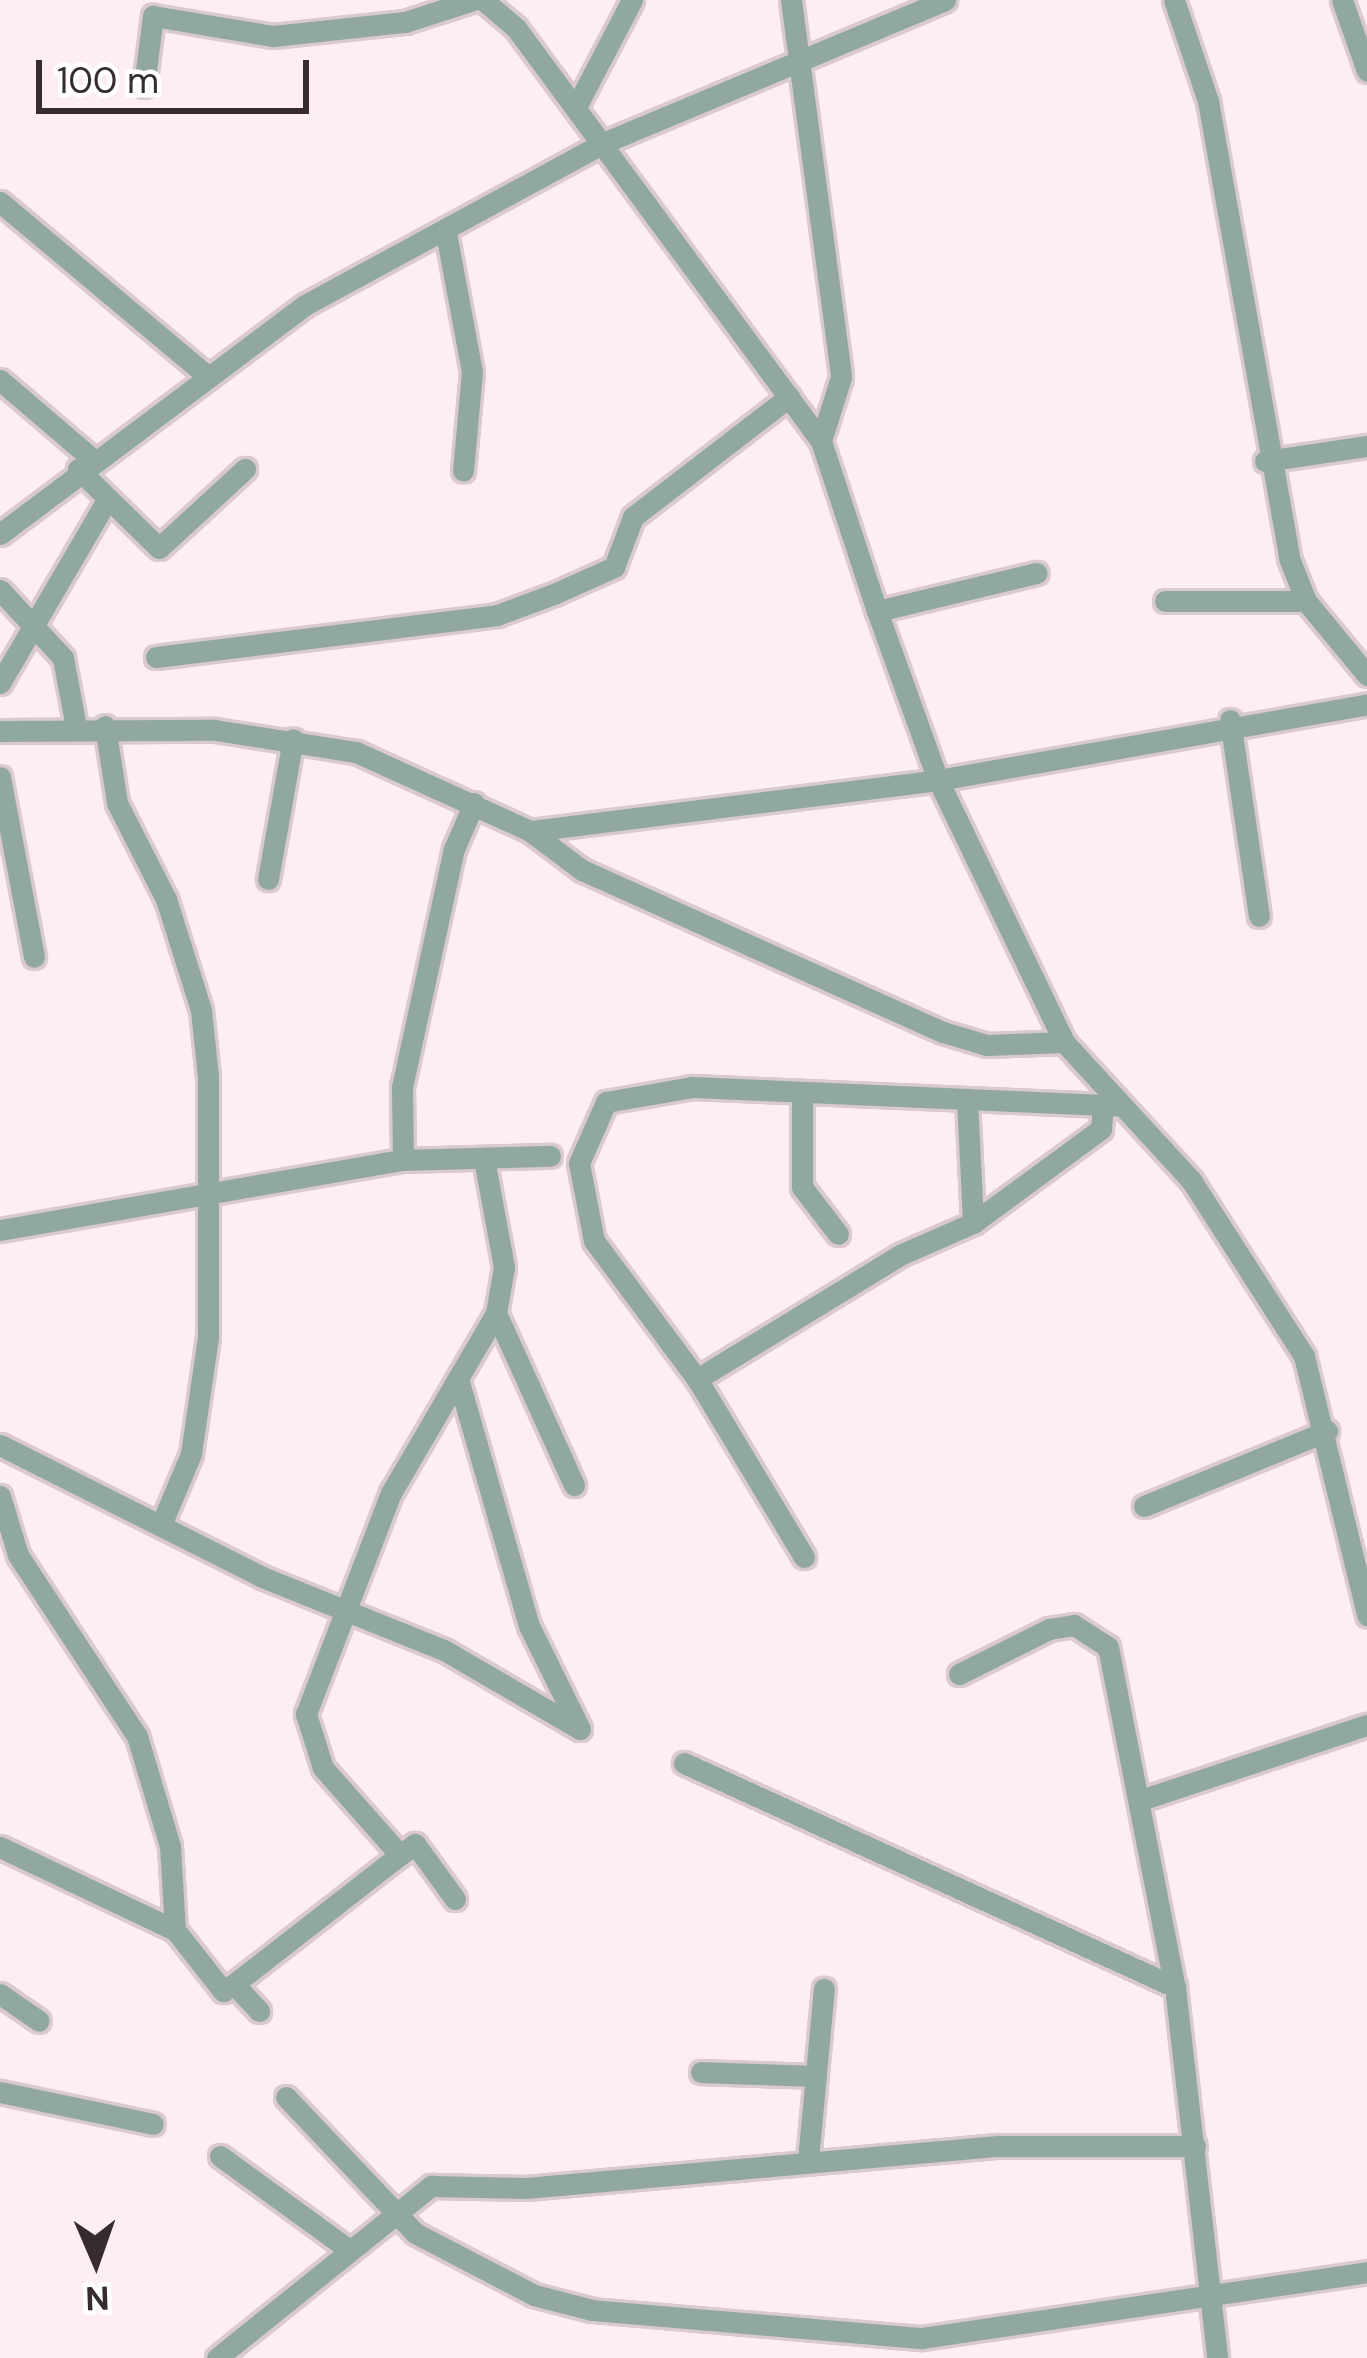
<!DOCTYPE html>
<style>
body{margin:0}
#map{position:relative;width:1367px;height:2358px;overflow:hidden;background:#feedf3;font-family:"DM Sans",sans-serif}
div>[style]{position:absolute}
.roads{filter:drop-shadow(3px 0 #dacad0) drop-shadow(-3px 0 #dacad0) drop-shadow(0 3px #dacad0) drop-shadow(0 -3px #dacad0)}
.street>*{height:21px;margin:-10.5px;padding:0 10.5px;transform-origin:10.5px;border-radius:10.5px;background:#91a7a2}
span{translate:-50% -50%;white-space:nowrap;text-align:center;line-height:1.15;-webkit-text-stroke:10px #fff;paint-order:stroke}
.north{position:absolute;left:36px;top:2202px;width:120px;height:120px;-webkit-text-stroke:9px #fff;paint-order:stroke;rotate:178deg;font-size:33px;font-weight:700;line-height:48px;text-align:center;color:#362b2f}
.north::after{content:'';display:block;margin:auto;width:42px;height:54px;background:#362b2f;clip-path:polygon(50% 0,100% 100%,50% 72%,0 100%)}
.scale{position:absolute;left:36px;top:60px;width:273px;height:54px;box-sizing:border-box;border:6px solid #362b2f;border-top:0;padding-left:15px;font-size:36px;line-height:42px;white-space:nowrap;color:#362b2f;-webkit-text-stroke:9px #fff;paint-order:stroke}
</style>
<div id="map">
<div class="roads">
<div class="street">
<div style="left:483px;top:0;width:43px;rotate:40.3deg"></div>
<div style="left:516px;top:28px;width:513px;rotate:53.55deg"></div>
<div style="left:791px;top:0;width:380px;rotate:82.4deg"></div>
<div style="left:841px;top:377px;width:67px;rotate:107.4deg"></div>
<div style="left:821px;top:441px;width:179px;rotate:71.8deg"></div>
<div style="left:877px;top:611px;width:180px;rotate:70.2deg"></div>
<div style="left:938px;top:780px;width:291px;rotate:64.3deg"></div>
<div style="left:1064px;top:1042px;width:188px;rotate:47.4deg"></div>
<div style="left:1191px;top:1180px;width:209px;rotate:57.3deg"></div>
<div style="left:1304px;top:1356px;width:267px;rotate:76.3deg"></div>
<div style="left:1174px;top:0;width:107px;rotate:71.4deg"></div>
<div style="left:1208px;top:101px;width:464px;rotate:79.9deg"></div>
<div style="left:1289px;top:558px;width:46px;rotate:68.4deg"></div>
<div style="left:1306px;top:601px;width:96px;rotate:50.5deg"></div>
<div style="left:1342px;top:0;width:75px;rotate:70.6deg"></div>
<div style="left:144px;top:86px;width:71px;rotate:-82.7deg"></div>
<div style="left:153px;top:16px;width:122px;rotate:9.5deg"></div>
<div style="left:273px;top:36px;width:133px;rotate:-6.1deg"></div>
<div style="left:405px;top:22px;width:71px;rotate:-17.9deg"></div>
<div style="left:576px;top:107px;width:121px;rotate:-62.4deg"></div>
<div style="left:0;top:202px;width:266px;rotate:40deg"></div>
<div style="left:446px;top:233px;width:141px;rotate:79.4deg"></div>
<div style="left:472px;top:372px;width:99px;rotate:95.2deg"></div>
<div style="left:0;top:380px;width:120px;rotate:40.6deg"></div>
<div style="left:1265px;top:461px;width:103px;rotate:-8.4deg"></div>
<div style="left:78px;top:469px;width:113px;rotate:44.3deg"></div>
<div style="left:159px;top:548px;width:117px;rotate:-42.6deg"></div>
<div style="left:0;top:534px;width:381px;rotate:-36.9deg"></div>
<div style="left:305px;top:305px;width:337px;rotate:-28.5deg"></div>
<div style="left:601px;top:144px;width:373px;rotate:-22.7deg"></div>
<div style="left:0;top:590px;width:93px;rotate:47.2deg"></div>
<div style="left:63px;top:658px;width:70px;rotate:79.3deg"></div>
<div style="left:1165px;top:601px;width:141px"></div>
<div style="left:877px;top:611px;width:164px;rotate:-13.4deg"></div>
<div style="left:156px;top:657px;width:344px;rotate:-7deg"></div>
<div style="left:497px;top:615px;width:63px;rotate:-20.4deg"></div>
<div style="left:556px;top:593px;width:64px;rotate:-24.1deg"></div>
<div style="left:614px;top:567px;width:53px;rotate:-69.2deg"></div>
<div style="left:633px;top:517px;width:197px;rotate:-37.6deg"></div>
<div style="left:0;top:683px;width:214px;rotate:-59.7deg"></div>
<div style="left:1230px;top:720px;width:198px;rotate:81.6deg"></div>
<div style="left:105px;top:726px;width:78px;rotate:81.1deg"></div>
<div style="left:117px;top:803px;width:108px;rotate:63deg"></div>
<div style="left:166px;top:899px;width:116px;rotate:72.5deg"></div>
<div style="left:201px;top:1010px;width:67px;rotate:84deg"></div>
<div style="left:208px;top:1077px;width:260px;rotate:90deg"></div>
<div style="left:208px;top:1337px;width:118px;rotate:98.3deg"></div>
<div style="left:191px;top:1454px;width:77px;rotate:112.9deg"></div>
<div style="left:0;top:731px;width:215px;rotate:-0.3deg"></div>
<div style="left:215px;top:730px;width:143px;rotate:8.9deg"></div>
<div style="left:356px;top:752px;width:191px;rotate:24.4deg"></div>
<div style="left:530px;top:831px;width:65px;rotate:36.9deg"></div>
<div style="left:582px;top:870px;width:396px;rotate:24.2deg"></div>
<div style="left:943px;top:1032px;width:46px;rotate:16.5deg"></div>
<div style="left:987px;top:1045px;width:77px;rotate:-2.2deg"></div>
<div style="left:0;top:777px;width:183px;rotate:79.3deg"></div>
<div style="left:530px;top:831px;width:411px;rotate:-7.1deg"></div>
<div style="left:938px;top:780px;width:436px;rotate:-10deg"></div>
<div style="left:268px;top:879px;width:142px;rotate:-79.9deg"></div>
<div style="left:802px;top:1093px;width:94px;rotate:90deg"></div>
<div style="left:802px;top:1187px;width:59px;rotate:52.5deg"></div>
<div style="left:967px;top:1099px;width:124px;rotate:87.2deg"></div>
<div style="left:403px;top:1160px;width:73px;rotate:-90.8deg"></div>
<div style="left:402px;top:1087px;width:244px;rotate:-77.7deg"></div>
<div style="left:454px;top:849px;width:50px;rotate:-66.5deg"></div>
<div style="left:0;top:1230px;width:409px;rotate:-9.9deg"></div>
<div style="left:403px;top:1160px;width:147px;rotate:-1.6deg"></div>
<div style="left:496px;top:1313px;width:189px;rotate:65.6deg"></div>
<div style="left:697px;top:1379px;width:238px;rotate:-31.4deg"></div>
<div style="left:900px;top:1255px;width:80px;rotate:-23.7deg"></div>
<div style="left:973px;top:1223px;width:159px;rotate:-36.3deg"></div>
<div style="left:1101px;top:1129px;width:22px;rotate:-85deg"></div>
<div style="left:0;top:1445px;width:293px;rotate:26.7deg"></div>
<div style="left:262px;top:1577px;width:196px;rotate:21.9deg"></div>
<div style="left:444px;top:1650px;width:157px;rotate:30.2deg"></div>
<div style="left:580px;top:1729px;width:115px;rotate:-116.3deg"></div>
<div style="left:529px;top:1626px;width:257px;rotate:-106deg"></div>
<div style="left:0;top:1496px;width:62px;rotate:73deg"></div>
<div style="left:18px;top:1555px;width:217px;rotate:56.7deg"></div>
<div style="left:137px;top:1736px;width:115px;rotate:73.3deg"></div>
<div style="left:170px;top:1846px;width:84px;rotate:86.6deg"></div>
<div style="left:1144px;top:1506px;width:198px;rotate:-22.3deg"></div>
<div style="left:804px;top:1557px;width:208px;rotate:-121deg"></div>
<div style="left:697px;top:1379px;width:172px;rotate:-126.7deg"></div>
<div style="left:594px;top:1241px;width:79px;rotate:-100.9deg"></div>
<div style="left:579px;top:1163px;width:67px;rotate:-66.1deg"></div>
<div style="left:606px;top:1102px;width:87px;rotate:-9.9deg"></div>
<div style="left:692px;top:1087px;width:431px;rotate:2.5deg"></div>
<div style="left:959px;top:1674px;width:101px;rotate:-26.6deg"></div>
<div style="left:1049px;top:1629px;width:25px;rotate:-9deg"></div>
<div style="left:1074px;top:1625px;width:40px;rotate:32.9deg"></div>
<div style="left:1108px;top:1647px;width:347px;rotate:78.9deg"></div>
<div style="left:1175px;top:1987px;width:373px;rotate:83.5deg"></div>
<div style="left:684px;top:1763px;width:540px;rotate:24.52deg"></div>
<div style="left:1144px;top:1799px;width:235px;rotate:-18.4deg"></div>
<div style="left:0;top:1847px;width:194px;rotate:25.4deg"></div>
<div style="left:175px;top:1930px;width:78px;rotate:51.8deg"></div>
<div style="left:223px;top:1991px;width:13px;rotate:-32deg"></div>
<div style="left:234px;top:1984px;width:37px;rotate:47deg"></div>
<div style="left:400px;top:1855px;width:19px;rotate:-36deg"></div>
<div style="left:415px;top:1844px;width:68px;rotate:54deg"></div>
<div style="left:234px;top:1984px;width:210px;rotate:-37.9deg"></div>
<div style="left:400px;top:1855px;width:116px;rotate:-131.5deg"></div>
<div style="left:323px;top:1768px;width:57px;rotate:-107.5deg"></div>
<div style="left:306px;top:1714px;width:237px;rotate:-69deg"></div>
<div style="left:391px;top:1493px;width:208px;rotate:-59.7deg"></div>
<div style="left:496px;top:1313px;width:47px;rotate:-80.1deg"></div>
<div style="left:504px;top:1267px;width:105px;rotate:-100.5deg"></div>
<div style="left:0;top:1994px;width:47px;rotate:34.7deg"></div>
<div style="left:701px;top:2072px;width:113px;rotate:2deg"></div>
<div style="left:0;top:2092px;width:156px;rotate:11.8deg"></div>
<div style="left:286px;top:2097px;width:187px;rotate:46.5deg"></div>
<div style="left:415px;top:2233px;width:134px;rotate:27.5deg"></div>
<div style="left:534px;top:2295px;width:60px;rotate:14.5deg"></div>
<div style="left:592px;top:2310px;width:330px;rotate:4.9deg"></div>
<div style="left:921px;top:2338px;width:451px;rotate:-8.4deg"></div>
<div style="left:220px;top:2156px;width:158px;rotate:36deg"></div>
<div style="left:808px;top:2160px;width:172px;rotate:-84.7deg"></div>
<div style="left:217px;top:2358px;width:275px;rotate:-38.8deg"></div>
<div style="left:431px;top:2186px;width:95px;rotate:1.2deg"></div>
<div style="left:526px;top:2188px;width:474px;rotate:-5.1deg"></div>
<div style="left:998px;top:2146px;width:197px"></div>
</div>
</div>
<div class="north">N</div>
<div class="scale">100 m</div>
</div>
